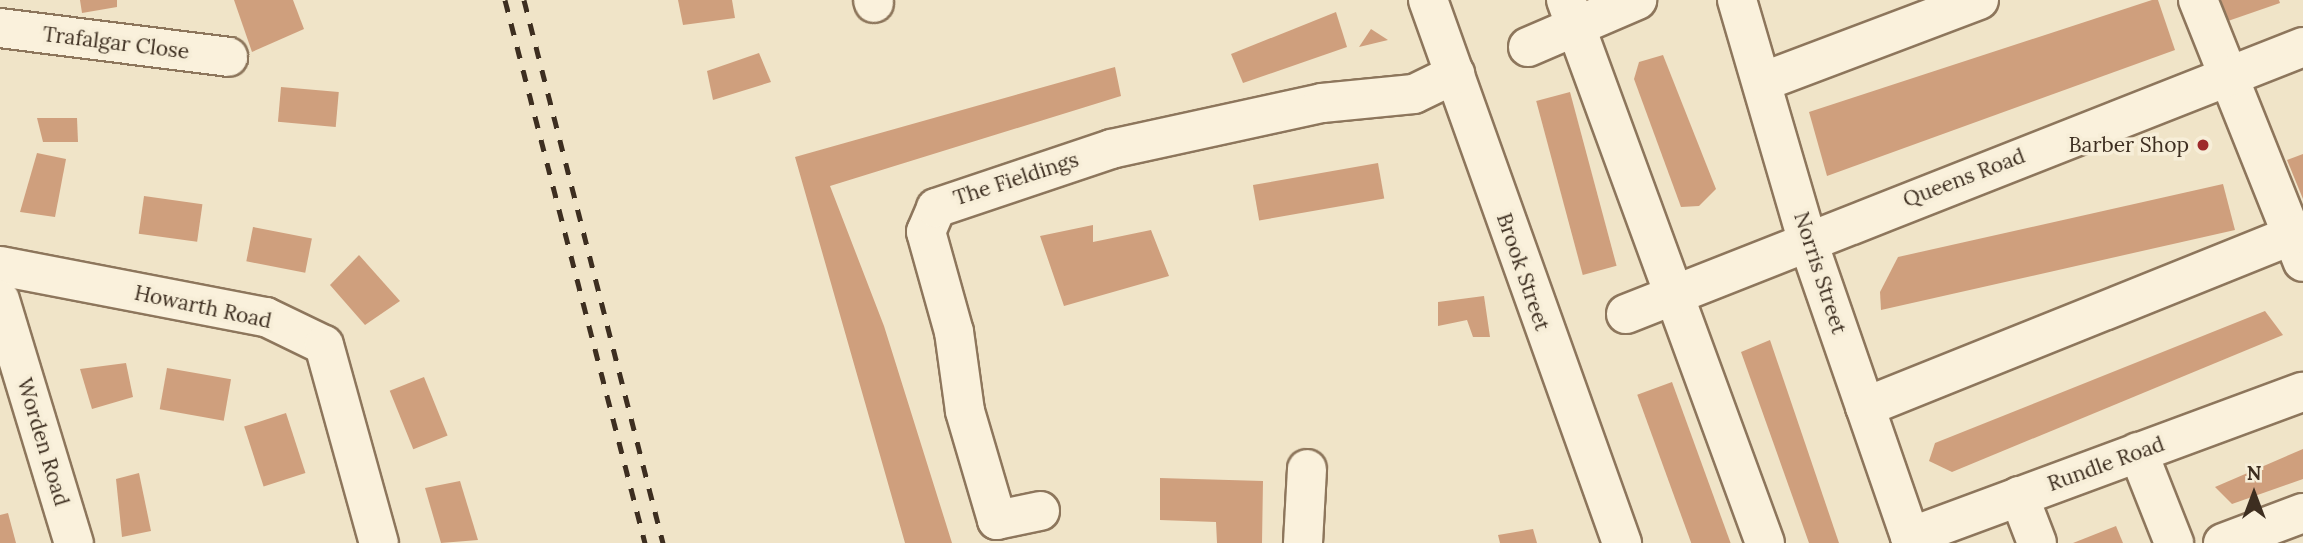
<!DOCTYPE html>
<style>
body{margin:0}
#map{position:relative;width:2303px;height:543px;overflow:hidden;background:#f0e4c8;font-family:Lora,serif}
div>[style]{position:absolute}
.building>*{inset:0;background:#cf9f7d;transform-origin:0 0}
.roads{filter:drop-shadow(2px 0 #8d765c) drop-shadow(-2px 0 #8d765c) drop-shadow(0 2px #8d765c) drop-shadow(0 -2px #8d765c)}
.minor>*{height:38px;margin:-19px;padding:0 19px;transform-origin:19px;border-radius:19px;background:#faf1dc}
.rail>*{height:5px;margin-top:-2.5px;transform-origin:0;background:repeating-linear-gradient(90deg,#3d2e20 0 12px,transparent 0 24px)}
.dots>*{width:19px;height:19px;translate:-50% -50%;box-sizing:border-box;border:4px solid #f7eed8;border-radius:50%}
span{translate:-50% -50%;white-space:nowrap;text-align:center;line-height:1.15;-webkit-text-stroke:7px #f7eed8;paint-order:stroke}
.street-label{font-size:21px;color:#3d2e20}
.poi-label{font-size:21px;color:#3d2e20}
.right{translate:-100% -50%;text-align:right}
.north{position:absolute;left:2219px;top:459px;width:70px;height:70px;-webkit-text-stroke:5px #f7eed8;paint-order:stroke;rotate:0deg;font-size:19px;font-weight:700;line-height:28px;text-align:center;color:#3d2e20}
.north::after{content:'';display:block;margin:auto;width:24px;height:32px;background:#3d2e20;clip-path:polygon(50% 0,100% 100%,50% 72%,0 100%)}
</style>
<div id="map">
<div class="building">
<div style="clip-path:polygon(80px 0,117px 0,117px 7px,82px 13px)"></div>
<div style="clip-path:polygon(234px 0,293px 0,304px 29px,252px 52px)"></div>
<div style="clip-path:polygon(678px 0,732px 0,735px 18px,683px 25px)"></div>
<div style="clip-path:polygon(2152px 0,2158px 0,2175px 50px,1827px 176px,1809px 112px)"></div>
<div style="clip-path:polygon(2221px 0,2279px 0,2280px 3px,2228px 21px)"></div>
<div style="clip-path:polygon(1336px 12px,1347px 47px,1243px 83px,1231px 54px)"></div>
<div style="clip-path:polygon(1371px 29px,1388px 40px,1359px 47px)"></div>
<div style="clip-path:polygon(759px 53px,771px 82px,713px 100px,707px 71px)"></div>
<div style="clip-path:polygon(1663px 55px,1716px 189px,1699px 206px,1681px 207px,1634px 79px,1639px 62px)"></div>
<div style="clip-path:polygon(1115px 67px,1121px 96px,830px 186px,884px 326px,952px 543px,905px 543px,795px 157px)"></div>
<div style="left:281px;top:87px;width:58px;height:35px;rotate:5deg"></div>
<div style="left:1570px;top:92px;width:180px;height:35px;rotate:75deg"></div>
<div style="clip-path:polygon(37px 118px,77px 118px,78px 142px,43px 142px)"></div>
<div style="clip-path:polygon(37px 153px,66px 159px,55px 217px,20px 212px)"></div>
<div style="clip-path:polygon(2303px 154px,2303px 199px,2287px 160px)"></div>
<div style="left:1378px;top:163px;width:36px;height:127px;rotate:80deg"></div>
<div style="clip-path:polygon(2223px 184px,2235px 230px,1881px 310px,1880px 292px,1898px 257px)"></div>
<div style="left:144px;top:196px;width:59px;height:38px;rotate:8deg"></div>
<div style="clip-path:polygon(1093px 225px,1093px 242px,1151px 230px,1169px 276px,1064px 306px,1040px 236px)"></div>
<div style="left:253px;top:227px;width:60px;height:35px;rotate:11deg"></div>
<div style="clip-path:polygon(359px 255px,400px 301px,365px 325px,330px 285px)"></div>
<div style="clip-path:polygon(1484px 296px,1490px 337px,1473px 337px,1467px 320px,1438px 326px,1438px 302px)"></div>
<div style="clip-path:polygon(2265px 311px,2283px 335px,1952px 472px,1929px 461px,1935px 443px)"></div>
<div style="clip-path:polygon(1770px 340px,1839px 543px,1809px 543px,1741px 352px)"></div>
<div style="clip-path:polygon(126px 363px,133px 397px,92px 409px,80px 369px)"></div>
<div style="left:167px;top:368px;width:65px;height:42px;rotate:10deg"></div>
<div style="left:424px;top:377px;width:63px;height:37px;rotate:68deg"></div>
<div style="left:1672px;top:382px;width:172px;height:37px;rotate:70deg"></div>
<div style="left:286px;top:413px;width:63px;height:44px;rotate:72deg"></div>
<div style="clip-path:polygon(2303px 449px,2303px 479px,2232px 504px,2215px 487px)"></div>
<div style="clip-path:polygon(139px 473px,151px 531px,122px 537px,116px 479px)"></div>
<div style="clip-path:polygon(1160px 478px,1263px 481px,1262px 543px,1217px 543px,1216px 522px,1160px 520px)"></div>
<div style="clip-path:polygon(460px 481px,478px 540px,441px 543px,425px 488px)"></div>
<div style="clip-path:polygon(8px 513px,16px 543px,0 543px,0 515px)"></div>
<div style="clip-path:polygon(2116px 526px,2123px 543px,2073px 543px)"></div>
<div style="clip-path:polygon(1533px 529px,1537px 543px,1500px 543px,1498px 535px)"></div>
</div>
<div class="roads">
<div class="minor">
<div style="left:873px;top:0;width:3px;rotate:72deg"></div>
<div style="left:1428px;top:0;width:577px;rotate:70.34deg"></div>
<div style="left:1566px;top:0;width:578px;rotate:69.87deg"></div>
<div style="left:1737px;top:0;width:249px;rotate:73.7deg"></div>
<div style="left:1807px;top:239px;width:322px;rotate:70.9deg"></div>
<div style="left:2198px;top:0;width:282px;rotate:68.2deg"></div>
<div style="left:0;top:28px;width:230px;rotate:7.2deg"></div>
<div style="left:1528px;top:47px;width:119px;rotate:-23.3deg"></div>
<div style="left:1762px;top:82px;width:232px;rotate:-20.7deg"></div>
<div style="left:0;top:266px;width:271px;rotate:10.9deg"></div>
<div style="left:266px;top:317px;width:64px;rotate:25.8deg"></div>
<div style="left:324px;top:345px;width:205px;rotate:74.5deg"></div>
<div style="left:0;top:300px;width:254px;rotate:73.1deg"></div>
<div style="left:1626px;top:314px;width:728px;rotate:-21.52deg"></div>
<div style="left:1865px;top:407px;width:460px;rotate:-21.9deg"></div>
<div style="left:2138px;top:452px;width:98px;rotate:68.4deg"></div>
<div style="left:2019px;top:496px;width:50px;rotate:69deg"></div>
<div style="left:1040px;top:511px;width:44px;rotate:168.2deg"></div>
<div style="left:997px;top:520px;width:114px;rotate:-106.4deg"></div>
<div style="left:965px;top:411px;width:80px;rotate:-97.9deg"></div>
<div style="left:954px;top:332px;width:104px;rotate:-105.6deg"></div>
<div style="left:926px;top:232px;width:26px;rotate:-67deg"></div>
<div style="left:936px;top:208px;width:185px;rotate:-18.6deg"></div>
<div style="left:1111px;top:149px;width:216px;rotate:-12.3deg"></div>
<div style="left:1322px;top:103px;width:92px;rotate:-5.6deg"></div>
<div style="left:1414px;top:94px;width:46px;rotate:-26deg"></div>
<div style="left:1910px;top:537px;width:419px;rotate:-20.3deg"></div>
<div style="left:1303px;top:543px;width:74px;rotate:-86.9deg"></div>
<div style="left:2223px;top:543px;width:85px;rotate:-20.6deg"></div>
</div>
</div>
<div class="rail">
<div style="left:505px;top:0;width:561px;rotate:75.54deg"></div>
<div style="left:524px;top:0;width:561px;rotate:75.64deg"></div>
</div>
<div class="dots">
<div style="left:2203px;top:145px;background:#9e2a2b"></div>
</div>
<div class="street-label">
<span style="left:116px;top:43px;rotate:7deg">Trafalgar Close</span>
<span style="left:1964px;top:178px;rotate:-21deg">Queens Road</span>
<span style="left:1016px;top:179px;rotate:-18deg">The Fieldings</span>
<span style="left:1523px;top:272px;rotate:71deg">Brook Street</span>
<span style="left:1820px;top:273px;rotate:72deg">Norris Street</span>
<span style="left:203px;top:307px;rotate:12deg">Howarth Road</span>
<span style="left:43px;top:442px;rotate:73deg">Worden Road</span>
<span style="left:2106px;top:464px;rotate:-20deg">Rundle Road</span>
</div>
<div class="poi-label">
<span class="right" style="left:2189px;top:145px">Barber Shop</span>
</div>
<div class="north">N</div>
</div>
